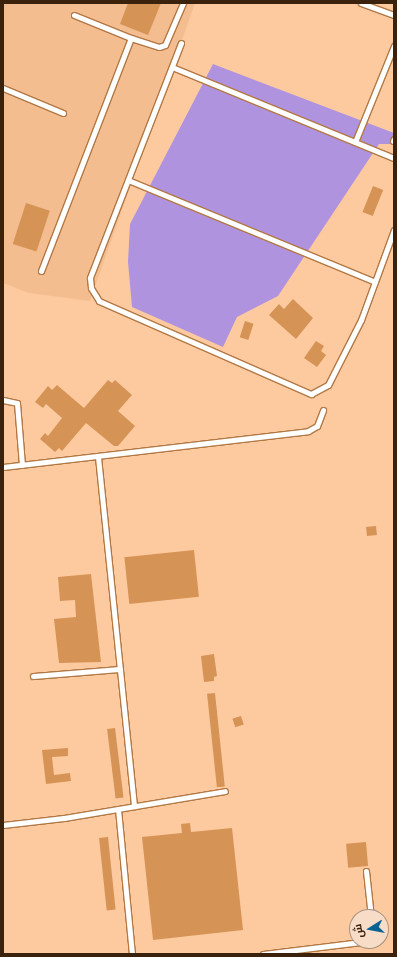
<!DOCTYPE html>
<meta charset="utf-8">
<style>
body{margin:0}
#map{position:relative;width:397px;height:957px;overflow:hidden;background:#fdcaa0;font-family:"Libre Baskerville",Cairo,serif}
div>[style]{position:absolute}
.built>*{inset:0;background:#f4bd8f}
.forest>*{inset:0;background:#b093df}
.building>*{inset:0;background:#d69356;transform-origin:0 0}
.roads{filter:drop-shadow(1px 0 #b27844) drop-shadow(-1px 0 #b27844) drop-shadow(0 1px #b27844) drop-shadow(0 -1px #b27844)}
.lane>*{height:5px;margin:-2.5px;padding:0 2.5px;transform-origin:2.5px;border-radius:2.5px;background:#fff}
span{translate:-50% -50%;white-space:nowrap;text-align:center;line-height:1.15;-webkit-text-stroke:3px #f7ddc8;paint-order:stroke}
.frame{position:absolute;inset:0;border:4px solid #3a220c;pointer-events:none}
.north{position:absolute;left:349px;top:909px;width:40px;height:40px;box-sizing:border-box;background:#f7ddc8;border:1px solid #ab927d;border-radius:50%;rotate:259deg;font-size:11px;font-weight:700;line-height:16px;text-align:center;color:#3a220c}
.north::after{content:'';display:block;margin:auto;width:14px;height:18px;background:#096293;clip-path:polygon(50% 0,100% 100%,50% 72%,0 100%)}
</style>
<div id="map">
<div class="built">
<div style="clip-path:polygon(3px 3px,195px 3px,90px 301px,29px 293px,3px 283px)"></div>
</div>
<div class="forest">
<div style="clip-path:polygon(213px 64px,394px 133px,394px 144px,379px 144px,278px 296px,237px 317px,223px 347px,132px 307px,128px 262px,130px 224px)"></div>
</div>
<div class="building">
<div style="clip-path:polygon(128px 3px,161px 3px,148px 35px,120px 24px)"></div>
<div style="left:373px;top:186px;width:11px;height:28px;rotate:22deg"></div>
<div style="left:26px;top:203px;width:25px;height:43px;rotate:18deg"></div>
<div style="clip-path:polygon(293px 299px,313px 318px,296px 339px,269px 315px,279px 304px,284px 309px)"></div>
<div style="left:245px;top:321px;width:9px;height:17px;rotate:18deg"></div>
<div style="clip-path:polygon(316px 341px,324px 346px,321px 351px,326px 355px,317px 367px,304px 358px)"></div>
<div style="clip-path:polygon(108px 380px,112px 383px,115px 380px,132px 395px,118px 411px,135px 426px,118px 446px,114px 446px,86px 423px,62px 451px,59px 448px,55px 452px,40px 439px,45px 433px,48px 436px,62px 418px,46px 404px,43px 408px,35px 402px,48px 386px,52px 390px,57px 385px,84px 408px)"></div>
<div style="left:376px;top:526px;width:9px;height:10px;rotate:84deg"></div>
<div style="left:194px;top:550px;width:47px;height:70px;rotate:84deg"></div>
<div style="clip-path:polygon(91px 574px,101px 662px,59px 663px,54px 619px,76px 617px,75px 600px,60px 601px,58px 577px)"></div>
<div style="clip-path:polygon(214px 654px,217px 676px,214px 677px,214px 681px,204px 682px,201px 656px)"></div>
<div style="left:215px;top:693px;width:94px;height:8px;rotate:84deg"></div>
<div style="left:241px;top:716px;width:9px;height:9px;rotate:72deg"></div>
<div style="left:115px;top:728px;width:70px;height:8px;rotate:83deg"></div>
<div style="clip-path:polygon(68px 748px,68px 756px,52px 757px,54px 775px,70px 773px,71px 781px,46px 784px,42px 750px)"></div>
<div style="clip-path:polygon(190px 823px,191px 832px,232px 828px,243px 930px,153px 940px,142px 837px,182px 833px,181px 824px)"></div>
<div style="left:108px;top:837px;width:73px;height:9px;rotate:84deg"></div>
<div style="left:366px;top:842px;width:24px;height:20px;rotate:85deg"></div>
</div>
<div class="roads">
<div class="lane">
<div style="left:361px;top:3px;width:35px;rotate:20deg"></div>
<div style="left:74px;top:15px;width:61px;rotate:22deg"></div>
<div style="left:181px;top:43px;width:252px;rotate:111.2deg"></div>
<div style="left:90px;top:278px;width:10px;rotate:84deg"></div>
<div style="left:91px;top:288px;width:15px;rotate:58deg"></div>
<div style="left:99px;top:301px;width:232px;rotate:23.7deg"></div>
<div style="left:311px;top:394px;width:19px;rotate:-28deg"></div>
<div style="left:328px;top:385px;width:73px;rotate:-63.1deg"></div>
<div style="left:361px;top:320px;width:96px;rotate:-69.9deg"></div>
<div style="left:172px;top:67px;width:240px;rotate:22.3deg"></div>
<div style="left:3px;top:88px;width:65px;rotate:22.6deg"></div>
<div style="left:393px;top:141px;width:2px;rotate:-63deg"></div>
<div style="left:355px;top:142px;width:104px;rotate:-67.9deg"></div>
<div style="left:128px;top:180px;width:267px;rotate:22.4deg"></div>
<div style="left:41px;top:271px;width:250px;rotate:-68.9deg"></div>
<div style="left:131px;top:38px;width:29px;rotate:18deg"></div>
<div style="left:159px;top:47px;width:6px;rotate:-18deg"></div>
<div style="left:165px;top:45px;width:46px;rotate:-66.8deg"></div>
<div style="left:3px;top:400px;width:14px;rotate:12deg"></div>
<div style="left:17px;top:403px;width:62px;rotate:85.4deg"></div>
<div style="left:98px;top:457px;width:351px;rotate:84.1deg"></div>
<div style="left:3px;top:467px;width:307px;rotate:-6.7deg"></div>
<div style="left:308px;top:431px;width:10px;rotate:-29deg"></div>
<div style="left:317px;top:426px;width:17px;rotate:-69deg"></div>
<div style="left:33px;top:676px;width:87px;rotate:-4.6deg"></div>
<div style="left:118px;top:809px;width:146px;rotate:84.5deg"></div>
<div style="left:3px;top:825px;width:61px;rotate:-6.5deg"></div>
<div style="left:64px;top:818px;width:163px;rotate:-9.5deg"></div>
<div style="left:366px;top:871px;width:46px;rotate:83.8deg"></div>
<div style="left:263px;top:954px;width:107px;rotate:-7deg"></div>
</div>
</div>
<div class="frame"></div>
<div class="north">ش</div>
</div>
